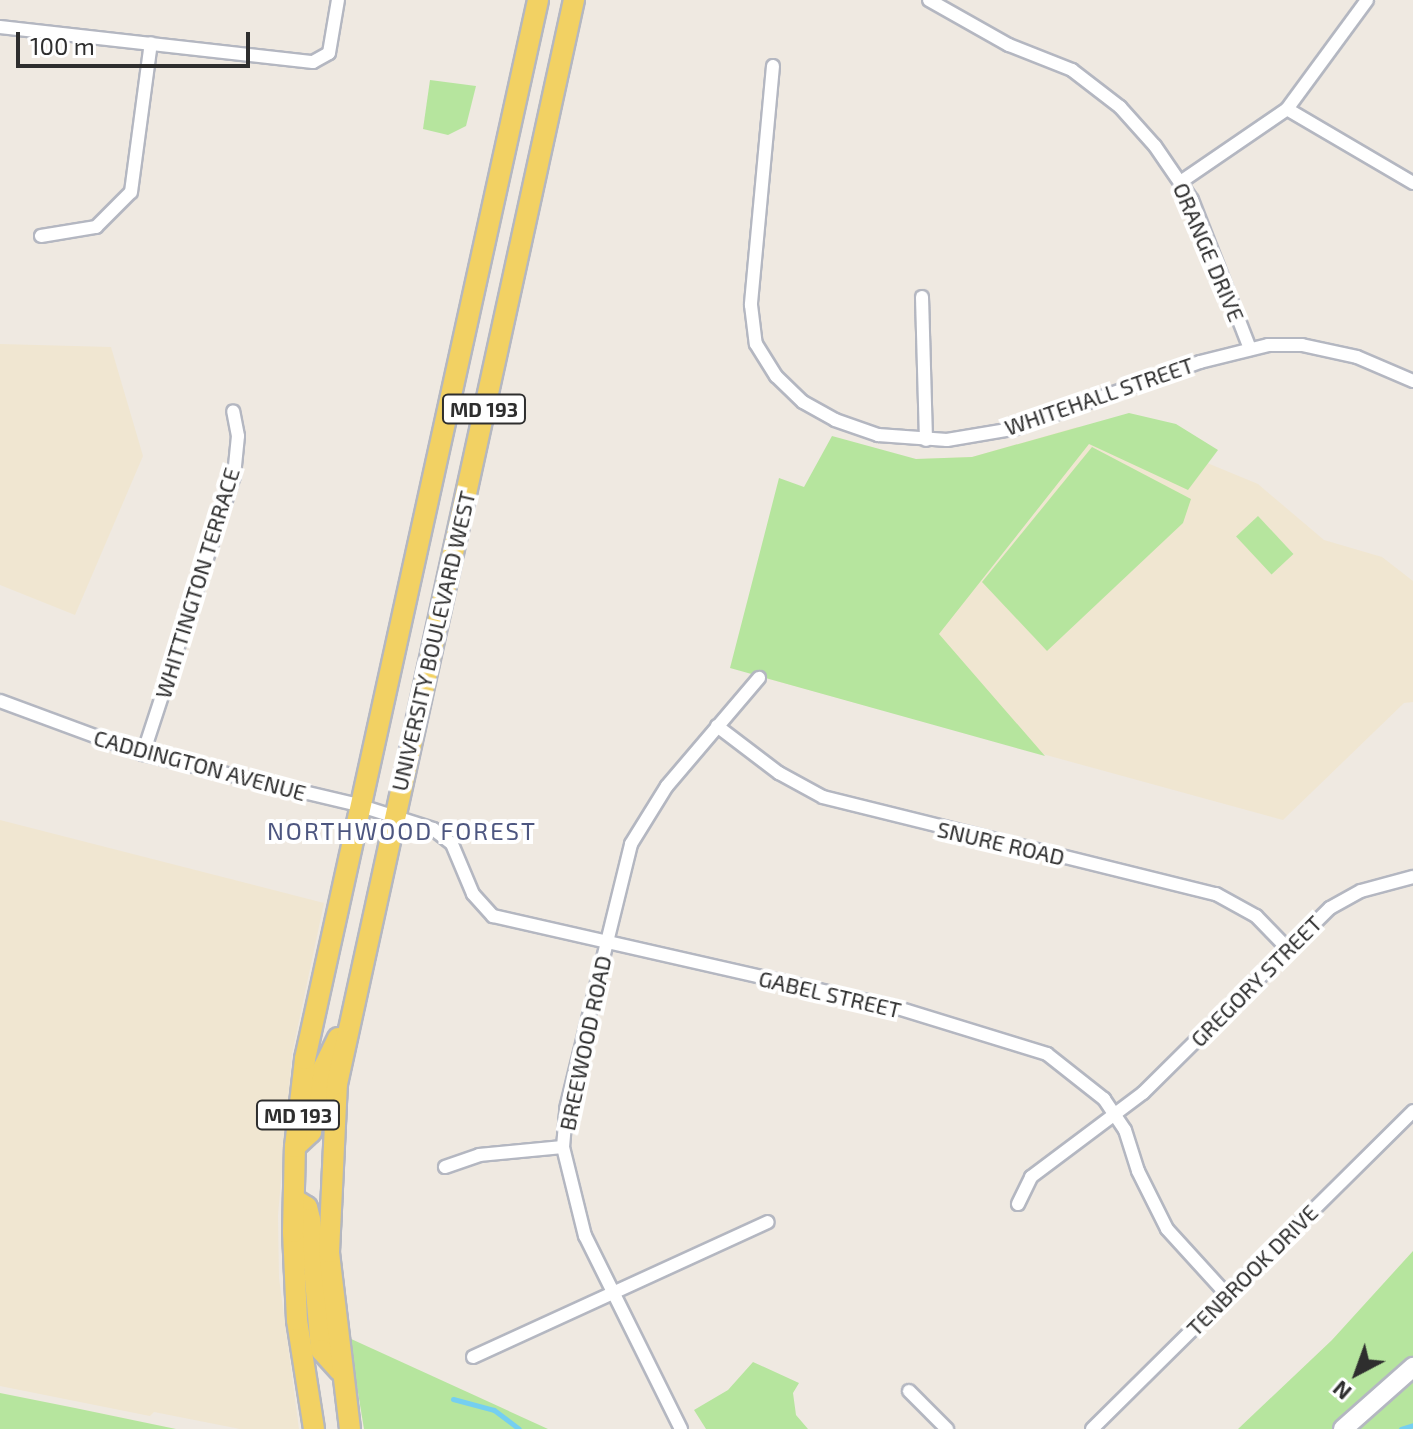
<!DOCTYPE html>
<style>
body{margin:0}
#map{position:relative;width:1413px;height:1429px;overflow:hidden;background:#efe9e1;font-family:"Exo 2",sans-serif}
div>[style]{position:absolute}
.education>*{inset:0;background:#f0e6d1}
.green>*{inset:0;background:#b6e59e;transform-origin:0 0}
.stream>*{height:5px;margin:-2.5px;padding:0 2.5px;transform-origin:2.5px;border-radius:2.5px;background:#75cff0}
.roads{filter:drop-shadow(2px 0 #b4b7c1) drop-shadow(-2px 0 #b4b7c1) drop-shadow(0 2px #b4b7c1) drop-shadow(0 -2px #b4b7c1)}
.street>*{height:12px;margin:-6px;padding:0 6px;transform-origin:6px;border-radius:6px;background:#fff}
.secondary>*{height:18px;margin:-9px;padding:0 9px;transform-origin:9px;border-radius:9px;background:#fff}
.primary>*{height:20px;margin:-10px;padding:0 10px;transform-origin:10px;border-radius:10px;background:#f2d163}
span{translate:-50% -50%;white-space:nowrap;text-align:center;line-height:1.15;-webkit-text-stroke:8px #fff;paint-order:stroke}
.shield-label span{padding:2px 6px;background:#fff;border:2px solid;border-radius:6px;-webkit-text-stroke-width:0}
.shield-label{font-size:20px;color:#2e2e2e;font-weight:700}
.street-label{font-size:22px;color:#2e2e2e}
.neighbourhood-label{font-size:24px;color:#4d5680;letter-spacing:2px}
.north{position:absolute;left:1317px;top:1333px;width:80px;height:80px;-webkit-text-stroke:6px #fff;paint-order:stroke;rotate:221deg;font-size:22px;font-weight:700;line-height:32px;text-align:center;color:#2e2e2e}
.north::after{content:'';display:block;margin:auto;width:28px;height:36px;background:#2e2e2e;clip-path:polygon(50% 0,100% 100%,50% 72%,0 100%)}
.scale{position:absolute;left:16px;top:32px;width:234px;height:36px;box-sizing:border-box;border:4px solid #2e2e2e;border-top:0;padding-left:10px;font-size:24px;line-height:28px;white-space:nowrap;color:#2e2e2e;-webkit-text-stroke:6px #fff;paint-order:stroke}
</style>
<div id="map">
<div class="education">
<div style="clip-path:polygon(0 344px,111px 347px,143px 456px,75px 615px,0 585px)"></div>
<div style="clip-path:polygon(1077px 427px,1200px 460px,1258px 484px,1324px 540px,1382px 557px,1413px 581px,1413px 702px,1404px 703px,1283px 820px,769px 679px,916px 459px,972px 457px)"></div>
<div style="clip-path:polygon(0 820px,324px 903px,292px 1054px,278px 1215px,279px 1278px,299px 1429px,240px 1429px,154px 1412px,150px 1416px,0 1386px)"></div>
</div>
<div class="green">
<div style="clip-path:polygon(430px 80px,476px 86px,466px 126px,448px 135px,423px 129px)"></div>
<div style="clip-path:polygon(1129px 413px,1176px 424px,1218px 450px,1188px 490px,1089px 444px,939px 634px,1045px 756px,730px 668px,779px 478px,804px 487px,832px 436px,916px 459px,972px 457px)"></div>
<div style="clip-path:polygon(1092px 447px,1191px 499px,1183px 523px,1047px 651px,982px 582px)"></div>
<div style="left:1258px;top:516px;width:52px;height:30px;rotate:47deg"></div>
<div style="clip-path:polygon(1413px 1251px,1413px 1429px,1238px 1429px,1332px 1340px)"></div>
<div style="clip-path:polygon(349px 1338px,548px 1429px,364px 1429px)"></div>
<div style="clip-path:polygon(753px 1362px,799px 1383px,793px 1393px,796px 1415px,808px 1429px,706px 1429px,694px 1410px,728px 1390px)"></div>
<div style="clip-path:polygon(0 1393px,75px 1408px,176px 1429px,0 1429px)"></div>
</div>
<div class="stream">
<div style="left:453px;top:1399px;width:42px;rotate:15deg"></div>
<div style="left:494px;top:1410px;width:31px;rotate:37deg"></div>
<div style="left:1401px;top:1429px;width:13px;rotate:-18deg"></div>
</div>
<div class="roads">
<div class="street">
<div style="left:929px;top:0;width:92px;rotate:29.4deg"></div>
<div style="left:1009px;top:45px;width:68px;rotate:21.6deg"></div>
<div style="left:1072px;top:70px;width:61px;rotate:37.6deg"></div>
<div style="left:1120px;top:107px;width:52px;rotate:48.1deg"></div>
<div style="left:1155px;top:146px;width:65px;rotate:55.6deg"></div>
<div style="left:1192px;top:200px;width:160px;rotate:68.7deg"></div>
<div style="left:0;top:27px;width:315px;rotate:6.4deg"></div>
<div style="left:313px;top:62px;width:18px;rotate:-29deg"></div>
<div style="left:329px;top:53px;width:54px;rotate:-80.4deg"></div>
<div style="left:773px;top:66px;width:240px;rotate:95.3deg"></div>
<div style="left:751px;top:305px;width:39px;rotate:83deg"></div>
<div style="left:756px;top:344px;width:38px;rotate:58deg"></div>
<div style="left:776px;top:376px;width:37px;rotate:44deg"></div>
<div style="left:803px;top:402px;width:37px;rotate:29deg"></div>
<div style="left:835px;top:420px;width:46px;rotate:19.2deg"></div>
<div style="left:878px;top:435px;width:69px;rotate:4.1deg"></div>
<div style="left:947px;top:440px;width:67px;rotate:-9.5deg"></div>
<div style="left:1013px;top:429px;width:199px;rotate:-19.7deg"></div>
<div style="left:1200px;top:362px;width:70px;rotate:-14deg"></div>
<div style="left:1268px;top:345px;width:34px"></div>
<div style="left:1302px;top:345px;width:56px;rotate:12.3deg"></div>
<div style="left:1357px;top:357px;width:61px;rotate:23.2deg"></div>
<div style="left:1287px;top:109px;width:146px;rotate:30.4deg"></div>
<div style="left:1182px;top:181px;width:127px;rotate:-34.4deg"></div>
<div style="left:1287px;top:109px;width:135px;rotate:-53.7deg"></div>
<div style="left:41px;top:236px;width:56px;rotate:-9.3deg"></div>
<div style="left:96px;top:227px;width:49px;rotate:-45deg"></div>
<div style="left:131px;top:192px;width:150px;rotate:-82.4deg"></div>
<div style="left:922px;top:297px;width:143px;rotate:88.4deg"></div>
<div style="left:0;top:701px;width:153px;rotate:20.3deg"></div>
<div style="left:143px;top:754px;width:221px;rotate:13.3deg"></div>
<div style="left:358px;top:805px;width:79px;rotate:17.7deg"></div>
<div style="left:433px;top:829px;width:24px;rotate:38deg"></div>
<div style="left:452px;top:844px;width:54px;rotate:67.2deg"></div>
<div style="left:473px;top:894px;width:30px;rotate:48deg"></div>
<div style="left:493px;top:916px;width:418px;rotate:12.8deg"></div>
<div style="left:901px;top:1009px;width:153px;rotate:17.1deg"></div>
<div style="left:1047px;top:1054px;width:73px;rotate:38.3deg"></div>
<div style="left:1104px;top:1099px;width:37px;rotate:56deg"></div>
<div style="left:1125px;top:1130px;width:43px;rotate:72.4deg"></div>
<div style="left:1138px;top:1171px;width:65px;rotate:63.4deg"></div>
<div style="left:1167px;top:1229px;width:89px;rotate:47.7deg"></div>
<div style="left:717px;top:726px;width:78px;rotate:37.2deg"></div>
<div style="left:779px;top:773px;width:50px;rotate:28.6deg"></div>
<div style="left:823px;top:797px;width:405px;rotate:13.9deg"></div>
<div style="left:1216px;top:894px;width:46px;rotate:28.8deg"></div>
<div style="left:1256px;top:916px;width:46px;rotate:45.9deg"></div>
<div style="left:143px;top:754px;width:293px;rotate:-71.9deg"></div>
<div style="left:234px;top:476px;width:40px;rotate:-84.3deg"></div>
<div style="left:238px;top:436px;width:25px;rotate:-101deg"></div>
<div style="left:445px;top:1167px;width:36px;rotate:-19deg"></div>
<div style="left:479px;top:1155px;width:84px;rotate:-5.4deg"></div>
<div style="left:1018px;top:1204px;width:30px;rotate:-64deg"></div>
<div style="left:1031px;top:1177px;width:140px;rotate:-36.9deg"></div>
<div style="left:1143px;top:1093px;width:263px;rotate:-44.7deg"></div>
<div style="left:1330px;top:908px;width:35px;rotate:-29deg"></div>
<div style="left:1361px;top:891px;width:54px;rotate:-15.1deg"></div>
<div style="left:473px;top:1357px;width:324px;rotate:-24.6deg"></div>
<div style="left:909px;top:1391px;width:54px;rotate:45deg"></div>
<div style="left:681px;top:1429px;width:216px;rotate:-116.4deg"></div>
<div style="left:585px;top:1236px;width:92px;rotate:-103.9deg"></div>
<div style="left:563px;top:1147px;width:38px;rotate:-85deg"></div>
<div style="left:566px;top:1109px;width:273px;rotate:-76.2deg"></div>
<div style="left:631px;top:844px;width:68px;rotate:-58.2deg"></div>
<div style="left:667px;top:786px;width:142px;rotate:-49.6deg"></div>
<div style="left:1092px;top:1429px;width:452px;rotate:-44.7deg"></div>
</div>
<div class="secondary">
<div style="left:1343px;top:1429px;width:94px;rotate:-41.5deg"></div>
</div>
<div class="primary">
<div style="left:295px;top:1147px;width:22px;rotate:-43deg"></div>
<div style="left:311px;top:1132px;width:60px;rotate:-80.4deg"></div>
<div style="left:321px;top:1073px;width:39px;rotate:-64deg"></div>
<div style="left:294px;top:1199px;width:15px;rotate:32deg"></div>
<div style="left:307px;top:1207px;width:12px;rotate:76deg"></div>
<div style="left:310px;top:1219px;width:131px;rotate:85.2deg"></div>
<div style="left:321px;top:1350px;width:28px;rotate:48deg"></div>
<div style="left:314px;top:1429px;width:110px;rotate:-98.9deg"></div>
<div style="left:297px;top:1320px;width:88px;rotate:-92.6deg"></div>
<div style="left:293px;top:1232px;width:85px;rotate:-88.7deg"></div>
<div style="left:295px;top:1147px;width:89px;rotate:-83.5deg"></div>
<div style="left:305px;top:1059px;width:1084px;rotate:-77.59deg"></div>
<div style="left:350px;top:1429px;width:178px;rotate:-96.8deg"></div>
<div style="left:329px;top:1252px;width:168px;rotate:-87.3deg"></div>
<div style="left:337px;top:1084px;width:1110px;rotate:-77.67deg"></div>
</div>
</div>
<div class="shield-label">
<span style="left:484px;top:409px">MD 193</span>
<span style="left:298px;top:1115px">MD 193</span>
</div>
<div class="street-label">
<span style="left:1209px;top:252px;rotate:67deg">ORANGE DRIVE</span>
<span style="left:1099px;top:396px;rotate:-19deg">WHITEHALL STREET</span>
<span style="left:197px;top:583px;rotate:-73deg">WHITTINGTON TERRACE</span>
<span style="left:433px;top:641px;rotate:-77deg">UNIVERSITY BOULEVARD WEST</span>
<span style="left:200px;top:765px;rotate:15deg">CADDINGTON AVENUE</span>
<span style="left:1001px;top:843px;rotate:13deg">SNURE ROAD</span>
<span style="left:1256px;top:981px;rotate:-45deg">GREGORY STREET</span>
<span style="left:830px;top:994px;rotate:13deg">GABEL STREET</span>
<span style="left:585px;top:1043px;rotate:-78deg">BREEWOOD ROAD</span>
<span style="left:1252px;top:1270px;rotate:-45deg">TENBROOK DRIVE</span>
</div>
<div class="neighbourhood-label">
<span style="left:402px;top:831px">NORTHWOOD FOREST</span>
</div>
<div class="north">N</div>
<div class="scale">100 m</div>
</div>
